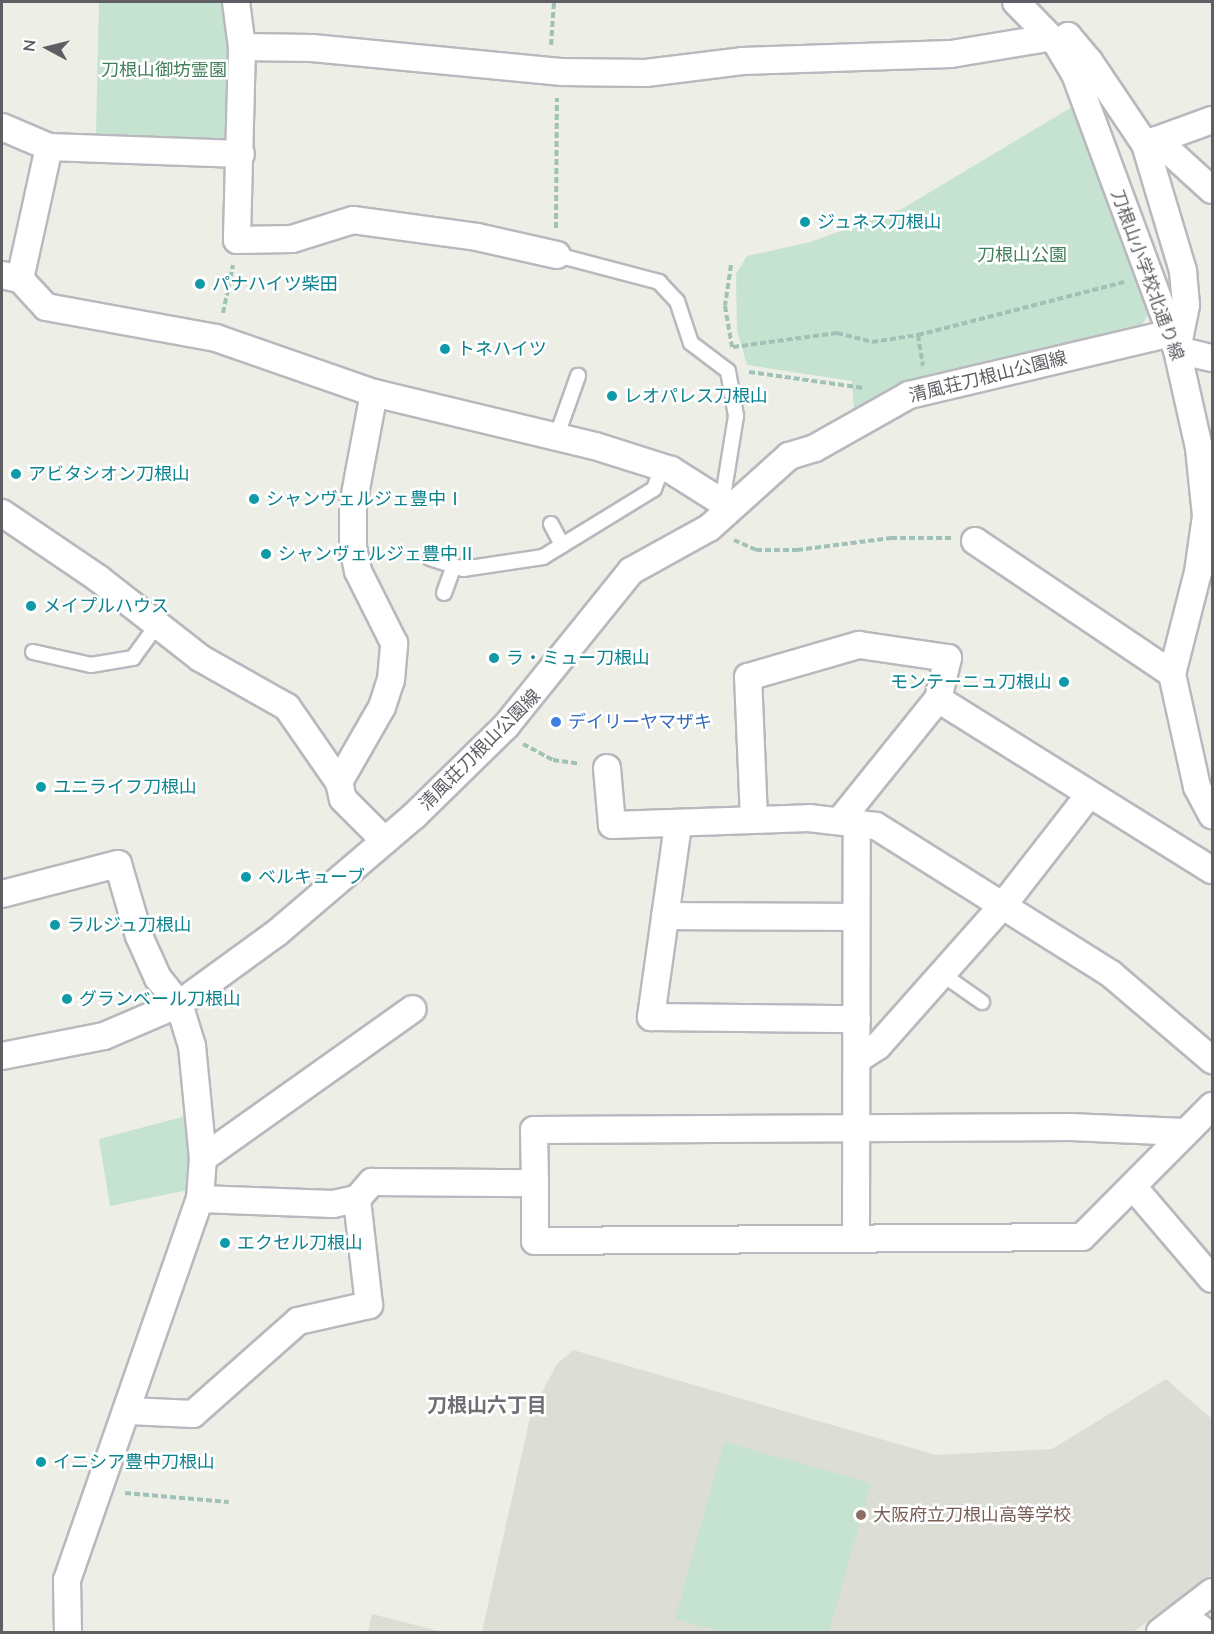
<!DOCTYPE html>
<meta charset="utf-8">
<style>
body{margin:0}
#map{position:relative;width:1214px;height:1634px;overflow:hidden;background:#edeee6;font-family:"Nunito Sans","Noto Sans JP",sans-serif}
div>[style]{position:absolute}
.education>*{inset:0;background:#dcddd4}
.green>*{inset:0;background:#c6e2d0}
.path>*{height:4px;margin-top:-2px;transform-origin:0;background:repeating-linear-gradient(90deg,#a0c2b6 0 6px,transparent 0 9px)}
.roads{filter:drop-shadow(2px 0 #b8b8be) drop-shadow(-2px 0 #b8b8be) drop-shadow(0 2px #b8b8be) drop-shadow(0 -2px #b8b8be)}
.service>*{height:14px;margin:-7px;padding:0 7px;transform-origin:7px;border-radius:7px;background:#fff}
.minor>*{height:26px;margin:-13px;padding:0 13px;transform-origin:13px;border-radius:13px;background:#fff}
.dots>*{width:16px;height:16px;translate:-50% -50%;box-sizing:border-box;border:3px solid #fff;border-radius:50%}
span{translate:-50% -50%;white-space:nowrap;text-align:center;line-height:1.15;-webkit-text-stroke:5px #fff;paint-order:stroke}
.park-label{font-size:18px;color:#41805a}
.culture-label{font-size:18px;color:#0d838f}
.left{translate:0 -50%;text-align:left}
.right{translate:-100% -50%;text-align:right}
.street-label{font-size:18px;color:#5e5e64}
.shop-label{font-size:18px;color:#366cbe}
.education-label{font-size:18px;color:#785e54}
.neighbourhood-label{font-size:20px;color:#6f7076;font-weight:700}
.frame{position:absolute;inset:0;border:3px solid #5e5e64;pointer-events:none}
.north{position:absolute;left:18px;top:18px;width:60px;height:60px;-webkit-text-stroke:4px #fff;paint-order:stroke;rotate:277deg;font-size:16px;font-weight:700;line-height:24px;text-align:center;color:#5e5e64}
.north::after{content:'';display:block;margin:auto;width:21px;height:27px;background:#5e5e64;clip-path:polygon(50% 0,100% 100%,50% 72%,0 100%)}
</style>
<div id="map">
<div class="education">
<div style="clip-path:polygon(573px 1350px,936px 1455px,1052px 1449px,1166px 1379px,1212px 1419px,1212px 1574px,1133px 1632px,482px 1632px,531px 1413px,557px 1364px)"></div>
<div style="clip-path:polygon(372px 1614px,443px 1632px,368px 1632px)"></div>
</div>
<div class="green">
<div style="clip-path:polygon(99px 2px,222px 2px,231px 55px,230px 130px,225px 139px,96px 134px)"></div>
<div style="clip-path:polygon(1072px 107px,1150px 311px,1139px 330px,855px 426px,852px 381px,747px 365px,737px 330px,736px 274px,747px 256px,810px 242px,900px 210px)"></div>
<div style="clip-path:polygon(190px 1115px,188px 1190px,110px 1206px,99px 1139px)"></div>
<div style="clip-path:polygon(724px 1442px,871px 1483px,829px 1632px,724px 1632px,675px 1619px)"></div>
</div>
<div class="path">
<div style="left:551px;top:45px;width:43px;rotate:-86deg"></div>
<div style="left:556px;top:228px;width:130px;rotate:-89.6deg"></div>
<div style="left:731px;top:265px;width:41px;rotate:98.3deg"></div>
<div style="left:725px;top:306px;width:42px;rotate:80.3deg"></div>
<div style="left:223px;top:313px;width:49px;rotate:-78.2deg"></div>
<div style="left:918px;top:335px;width:31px;rotate:81deg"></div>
<div style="left:733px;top:347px;width:105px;rotate:-7.7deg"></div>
<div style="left:837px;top:333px;width:36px;rotate:14deg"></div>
<div style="left:872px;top:342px;width:47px;rotate:-8.7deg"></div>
<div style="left:918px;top:335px;width:213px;rotate:-14.4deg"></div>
<div style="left:749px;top:372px;width:116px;rotate:7.9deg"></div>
<div style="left:734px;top:540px;width:24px;rotate:24deg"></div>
<div style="left:756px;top:550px;width:41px"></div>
<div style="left:797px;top:550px;width:95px;rotate:-7.3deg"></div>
<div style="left:891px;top:538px;width:60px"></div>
<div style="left:523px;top:744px;width:34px;rotate:28deg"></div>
<div style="left:553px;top:760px;width:27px;rotate:8deg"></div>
<div style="left:125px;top:1493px;width:104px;rotate:4.9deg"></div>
</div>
<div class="roads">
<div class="service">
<div style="left:557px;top:255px;width:106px;rotate:14.8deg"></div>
<div style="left:659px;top:282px;width:26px;rotate:47deg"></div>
<div style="left:677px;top:301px;width:44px;rotate:71.6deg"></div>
<div style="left:691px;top:343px;width:46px;rotate:37.1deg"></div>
<div style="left:728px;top:371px;width:46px;rotate:79.9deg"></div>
<div style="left:736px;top:416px;width:87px;rotate:99.2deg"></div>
<div style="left:557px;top:435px;width:63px;rotate:-70.4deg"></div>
<div style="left:551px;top:524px;width:24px;rotate:62deg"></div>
<div style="left:430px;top:558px;width:35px;rotate:18deg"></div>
<div style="left:463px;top:569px;width:81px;rotate:-8.5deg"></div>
<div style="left:543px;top:557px;width:130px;rotate:-31.5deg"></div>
<div style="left:654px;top:489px;width:23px;rotate:-70deg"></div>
<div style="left:444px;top:593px;width:29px;rotate:-70deg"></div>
<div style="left:33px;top:652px;width:59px;rotate:12.6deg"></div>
<div style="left:91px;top:665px;width:43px;rotate:-9.5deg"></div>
<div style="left:133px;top:658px;width:41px;rotate:-54deg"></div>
<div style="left:942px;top:974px;width:49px;rotate:35deg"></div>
</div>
<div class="minor">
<div style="left:236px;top:2px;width:45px;rotate:82.4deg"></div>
<div style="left:242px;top:47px;width:193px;rotate:91.5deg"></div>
<div style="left:237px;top:240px;width:55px;rotate:-1deg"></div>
<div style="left:292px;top:239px;width:64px;rotate:-17.3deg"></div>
<div style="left:353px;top:220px;width:125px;rotate:7.8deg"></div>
<div style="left:477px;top:237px;width:82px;rotate:12.7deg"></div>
<div style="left:1016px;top:2px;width:59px;rotate:45.7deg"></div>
<div style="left:1057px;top:44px;width:35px;rotate:59deg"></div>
<div style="left:1075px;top:74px;width:294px;rotate:69.7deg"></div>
<div style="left:1177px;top:350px;width:100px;rotate:77.3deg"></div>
<div style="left:1199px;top:448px;width:68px;rotate:84.1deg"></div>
<div style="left:1206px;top:516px;width:57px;rotate:98.1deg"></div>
<div style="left:1198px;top:572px;width:105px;rotate:104.3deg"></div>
<div style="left:1172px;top:674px;width:116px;rotate:77.5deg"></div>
<div style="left:1197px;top:787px;width:32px;rotate:62deg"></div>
<div style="left:1062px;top:40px;width:7px;rotate:-34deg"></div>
<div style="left:1068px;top:36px;width:33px;rotate:50deg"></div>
<div style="left:1089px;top:61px;width:100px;rotate:56deg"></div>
<div style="left:1145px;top:144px;width:13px;rotate:-18deg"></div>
<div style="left:1157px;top:140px;width:74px;rotate:42.3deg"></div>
<div style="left:242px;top:47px;width:70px;rotate:0.8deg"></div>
<div style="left:312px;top:48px;width:252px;rotate:5.5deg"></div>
<div style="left:563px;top:72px;width:83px;rotate:0.7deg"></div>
<div style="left:646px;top:73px;width:97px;rotate:-7.1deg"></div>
<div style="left:742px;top:61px;width:209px;rotate:-1.9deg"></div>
<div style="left:951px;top:54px;width:98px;rotate:-9.4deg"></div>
<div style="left:2px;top:127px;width:51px;rotate:23.1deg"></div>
<div style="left:49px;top:147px;width:192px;rotate:2.1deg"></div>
<div style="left:1157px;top:140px;width:59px;rotate:-20deg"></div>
<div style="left:1145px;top:144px;width:133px;rotate:73.3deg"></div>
<div style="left:1183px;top:271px;width:34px;rotate:85deg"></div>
<div style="left:1186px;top:305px;width:46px;rotate:101.3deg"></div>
<div style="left:1177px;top:350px;width:36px;rotate:13deg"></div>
<div style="left:2px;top:275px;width:18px;rotate:13deg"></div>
<div style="left:20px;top:279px;width:38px;rotate:47deg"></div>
<div style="left:46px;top:307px;width:173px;rotate:10.3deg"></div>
<div style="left:216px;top:338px;width:167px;rotate:19.2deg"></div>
<div style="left:374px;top:393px;width:227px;rotate:13.5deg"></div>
<div style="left:595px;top:446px;width:80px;rotate:17.5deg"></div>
<div style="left:671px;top:470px;width:67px;rotate:32.3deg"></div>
<div style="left:20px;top:279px;width:135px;rotate:-77.6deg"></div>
<div style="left:2px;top:513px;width:117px;rotate:34.2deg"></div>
<div style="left:99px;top:579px;width:128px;rotate:38deg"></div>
<div style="left:200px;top:658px;width:100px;rotate:29.4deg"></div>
<div style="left:287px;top:707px;width:91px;rotate:55.3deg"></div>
<div style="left:339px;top:782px;width:17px;rotate:77deg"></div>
<div style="left:343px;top:799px;width:59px;rotate:45deg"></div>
<div style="left:975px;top:541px;width:238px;rotate:34deg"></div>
<div style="left:938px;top:699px;width:323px;rotate:32deg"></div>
<div style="left:607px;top:768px;width:57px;rotate:85deg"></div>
<div style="left:612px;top:825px;width:197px;rotate:-2deg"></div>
<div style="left:809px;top:818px;width:67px;rotate:6.8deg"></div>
<div style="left:876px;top:826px;width:278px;rotate:32.2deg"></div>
<div style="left:1111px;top:974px;width:133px;rotate:40.4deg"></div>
<div style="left:339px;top:782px;width:86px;rotate:-60.2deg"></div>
<div style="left:382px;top:707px;width:28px;rotate:-72deg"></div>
<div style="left:391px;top:680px;width:37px;rotate:-85deg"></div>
<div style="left:394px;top:643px;width:80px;rotate:-116.6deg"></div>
<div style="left:358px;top:571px;width:24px;rotate:-102deg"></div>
<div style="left:353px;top:548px;width:43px;rotate:-90deg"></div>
<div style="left:353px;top:505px;width:114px;rotate:-79.4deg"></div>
<div style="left:754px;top:819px;width:142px;rotate:-92.4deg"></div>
<div style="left:748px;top:677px;width:116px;rotate:-16.1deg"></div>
<div style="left:859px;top:645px;width:90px;rotate:8.3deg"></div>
<div style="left:948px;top:658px;width:42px;rotate:103.7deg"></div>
<div style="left:938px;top:699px;width:154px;rotate:128.9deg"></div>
<div style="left:678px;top:825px;width:194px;rotate:98deg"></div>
<div style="left:651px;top:1017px;width:206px;rotate:0.6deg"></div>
<div style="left:2px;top:894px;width:120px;rotate:-14.5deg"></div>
<div style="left:118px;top:864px;width:75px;rotate:73.7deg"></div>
<div style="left:139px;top:936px;width:46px;rotate:65.7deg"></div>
<div style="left:158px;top:978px;width:33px;rotate:51deg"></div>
<div style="left:179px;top:1004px;width:44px;rotate:72.8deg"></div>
<div style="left:192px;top:1046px;width:113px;rotate:84.4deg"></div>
<div style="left:203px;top:1158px;width:41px;rotate:94.2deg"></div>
<div style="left:200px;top:1199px;width:133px;rotate:2.2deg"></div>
<div style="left:333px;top:1204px;width:25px;rotate:-12deg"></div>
<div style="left:357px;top:1199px;width:23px;rotate:-49deg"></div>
<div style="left:372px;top:1182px;width:163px;rotate:0.4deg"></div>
<div style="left:535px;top:1183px;width:53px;rotate:-91.1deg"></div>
<div style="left:534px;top:1130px;width:536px;rotate:-0.32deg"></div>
<div style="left:1070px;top:1127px;width:114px;rotate:2.5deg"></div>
<div style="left:665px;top:916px;width:191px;rotate:0.3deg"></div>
<div style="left:2px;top:1056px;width:104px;rotate:-11.1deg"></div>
<div style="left:104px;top:1036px;width:82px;rotate:-23.1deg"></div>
<div style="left:179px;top:1004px;width:122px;rotate:-36deg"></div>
<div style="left:278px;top:932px;width:179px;rotate:-40.5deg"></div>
<div style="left:414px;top:816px;width:129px;rotate:-44.4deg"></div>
<div style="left:506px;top:726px;width:199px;rotate:-51.1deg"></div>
<div style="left:631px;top:571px;width:89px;rotate:-28.9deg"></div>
<div style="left:709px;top:528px;width:108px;rotate:-42deg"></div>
<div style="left:789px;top:456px;width:27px;rotate:-17deg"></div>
<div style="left:815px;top:448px;width:108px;rotate:-29.4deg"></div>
<div style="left:909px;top:395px;width:266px;rotate:-13.3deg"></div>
<div style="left:858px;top:1059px;width:24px;rotate:-33deg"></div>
<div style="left:878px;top:1046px;width:190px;rotate:-48.4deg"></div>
<div style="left:1004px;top:904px;width:137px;rotate:-52.1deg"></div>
<div style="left:203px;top:1158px;width:257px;rotate:-35.4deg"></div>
<div style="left:535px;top:1183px;width:58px;rotate:90deg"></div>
<div style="left:535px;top:1241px;width:547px;rotate:-0.42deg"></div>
<div style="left:1082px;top:1237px;width:185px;rotate:-45.2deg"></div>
<div style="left:1135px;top:1189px;width:118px;rotate:49.5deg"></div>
<div style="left:856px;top:1236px;width:414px;rotate:-89.9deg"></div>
<div style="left:129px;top:1411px;width:64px;rotate:2.7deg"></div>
<div style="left:193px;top:1414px;width:140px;rotate:-41.5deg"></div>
<div style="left:298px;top:1321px;width:73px;rotate:-12.7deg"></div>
<div style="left:369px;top:1305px;width:107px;rotate:-96.5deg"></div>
<div style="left:1184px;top:1616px;width:26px;rotate:37deg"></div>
<div style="left:68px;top:1632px;width:52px;rotate:-91.1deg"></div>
<div style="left:67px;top:1580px;width:404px;rotate:-70.8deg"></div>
<div style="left:1160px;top:1632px;width:66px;rotate:-37.6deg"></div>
</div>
</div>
<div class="dots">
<div style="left:805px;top:222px;background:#0f9aa8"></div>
<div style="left:200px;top:284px;background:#0f9aa8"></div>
<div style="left:445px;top:349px;background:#0f9aa8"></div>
<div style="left:612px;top:396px;background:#0f9aa8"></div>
<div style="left:16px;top:474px;background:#0f9aa8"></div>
<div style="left:254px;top:499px;background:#0f9aa8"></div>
<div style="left:266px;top:554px;background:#0f9aa8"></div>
<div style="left:31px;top:606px;background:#0f9aa8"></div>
<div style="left:494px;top:658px;background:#0f9aa8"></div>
<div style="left:1064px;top:682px;background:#0f9aa8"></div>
<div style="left:556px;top:722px;background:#3f7fe0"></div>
<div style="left:41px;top:787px;background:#0f9aa8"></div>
<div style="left:246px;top:877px;background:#0f9aa8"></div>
<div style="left:55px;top:925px;background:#0f9aa8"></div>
<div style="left:67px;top:999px;background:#0f9aa8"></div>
<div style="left:225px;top:1243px;background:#0f9aa8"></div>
<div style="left:41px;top:1462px;background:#0f9aa8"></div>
<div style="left:861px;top:1515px;background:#8d6e63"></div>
</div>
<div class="park-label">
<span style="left:164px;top:70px">刀根山御坊霊園</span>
<span style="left:1022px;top:255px">刀根山公園</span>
</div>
<div class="culture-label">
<span class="left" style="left:817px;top:222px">ジュネス刀根山</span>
<span class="left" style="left:212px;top:284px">パナハイツ柴田</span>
<span class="left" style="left:457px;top:349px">トネハイツ</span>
<span class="left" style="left:624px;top:396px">レオパレス刀根山</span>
<span class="left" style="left:28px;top:474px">アビタシオン刀根山</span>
<span class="left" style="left:266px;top:499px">シャンヴェルジェ豊中Ⅰ</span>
<span class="left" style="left:278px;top:554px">シャンヴェルジェ豊中Ⅱ</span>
<span class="left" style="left:43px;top:606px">メイプルハウス</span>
<span class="left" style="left:506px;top:658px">ラ・ミュー刀根山</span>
<span class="right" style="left:1052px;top:682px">モンテーニュ刀根山</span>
<span class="left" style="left:53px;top:787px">ユニライフ刀根山</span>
<span class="left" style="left:258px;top:877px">ベルキューブ</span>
<span class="left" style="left:67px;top:925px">ラルジュ刀根山</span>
<span class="left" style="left:79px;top:999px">グランベール刀根山</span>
<span class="left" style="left:237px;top:1243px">エクセル刀根山</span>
<span class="left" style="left:53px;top:1462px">イニシア豊中刀根山</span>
</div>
<div class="street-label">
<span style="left:1147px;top:275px;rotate:70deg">刀根山小学校北通り線</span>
<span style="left:988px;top:377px;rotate:-14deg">清風荘刀根山公園線</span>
<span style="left:480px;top:750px;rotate:-45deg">清風荘刀根山公園線</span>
</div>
<div class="shop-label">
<span class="left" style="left:568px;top:722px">デイリーヤマザキ</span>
</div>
<div class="education-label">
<span class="left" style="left:873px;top:1515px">大阪府立刀根山高等学校</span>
</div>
<div class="neighbourhood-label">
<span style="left:487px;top:1405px">刀根山六丁目</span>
</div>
<div class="frame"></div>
<div class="north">N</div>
</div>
